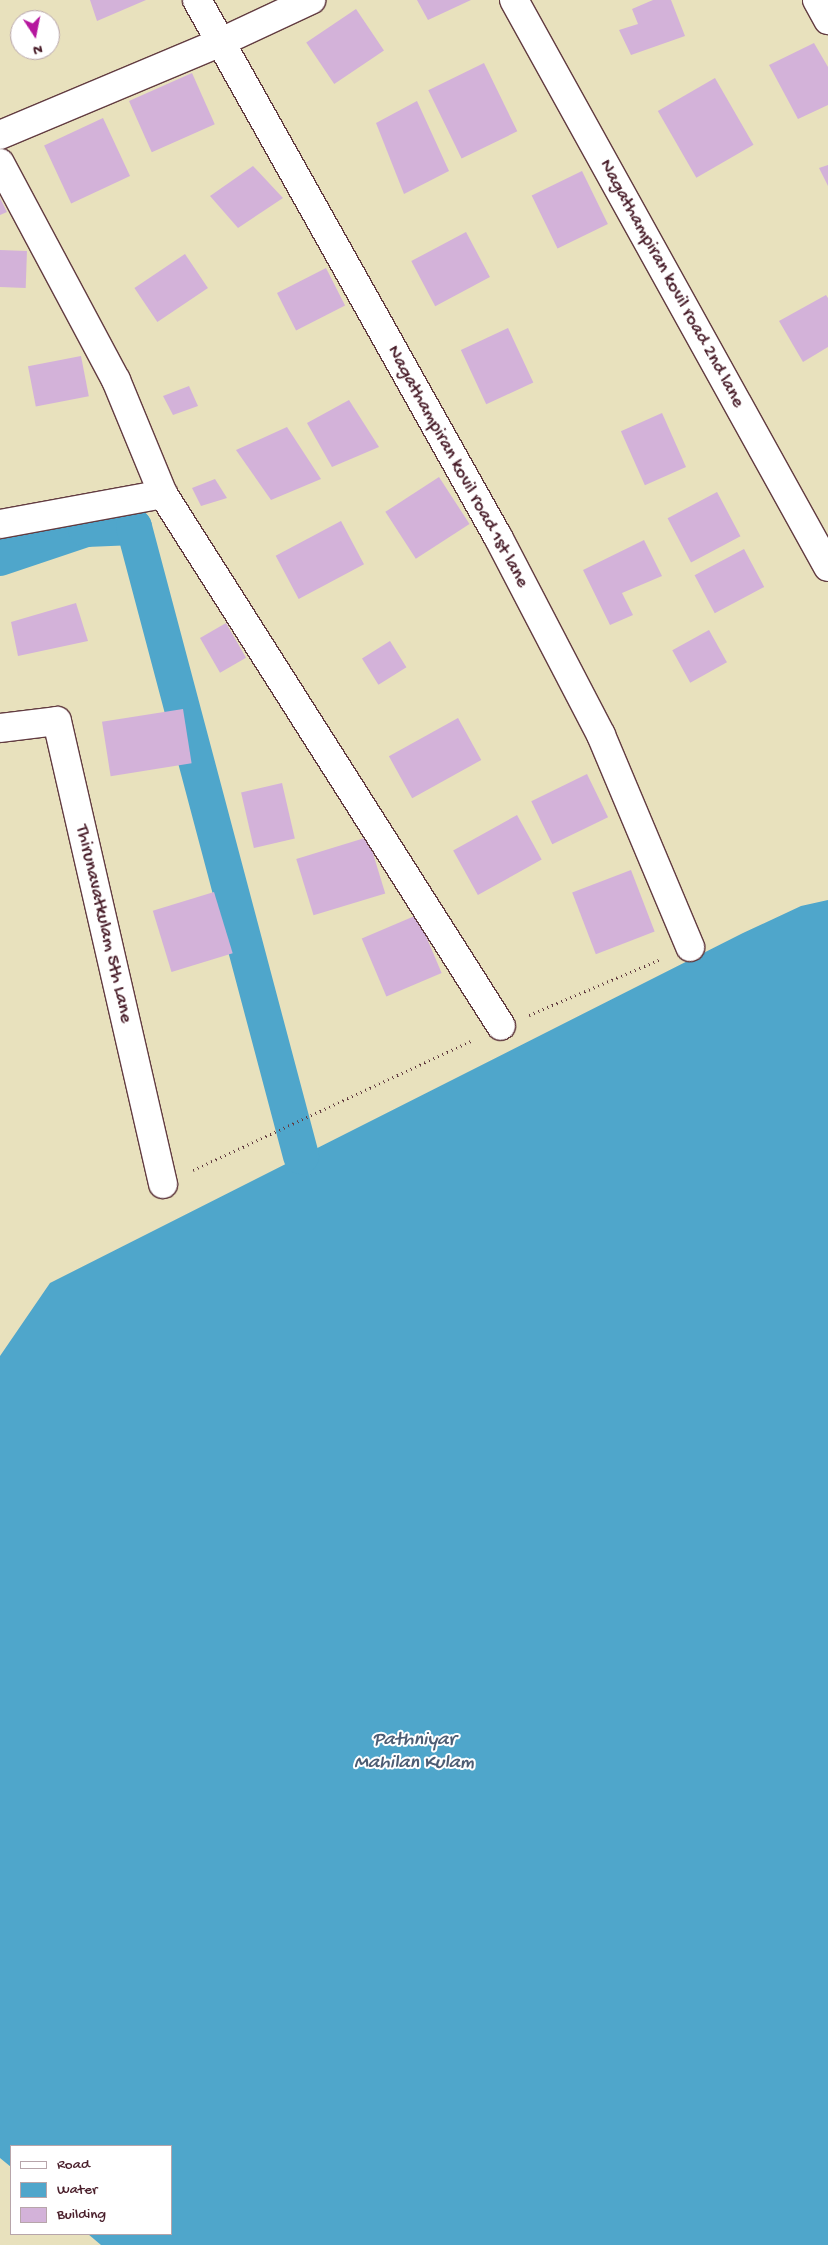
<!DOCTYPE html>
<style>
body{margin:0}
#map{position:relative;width:828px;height:2245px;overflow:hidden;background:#e8e1bd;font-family:"Gochi Hand",sans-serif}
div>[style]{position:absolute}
.water>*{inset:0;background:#4fa6cb}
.canal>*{height:36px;margin:-18px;padding:0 18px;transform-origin:18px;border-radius:18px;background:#4fa6cb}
.building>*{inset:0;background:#d3b2d9;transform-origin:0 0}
.path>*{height:3px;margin-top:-1.5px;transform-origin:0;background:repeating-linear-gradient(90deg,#623c41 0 1px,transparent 0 5px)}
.roads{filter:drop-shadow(1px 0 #623c41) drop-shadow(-1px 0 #623c41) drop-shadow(0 1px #623c41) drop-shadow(0 -1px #623c41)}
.minor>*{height:28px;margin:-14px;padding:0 14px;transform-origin:14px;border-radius:14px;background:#fff}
span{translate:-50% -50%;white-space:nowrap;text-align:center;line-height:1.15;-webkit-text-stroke:4px #fff;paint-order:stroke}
.street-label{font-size:19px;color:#4a1f2b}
.water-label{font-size:20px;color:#4c5c73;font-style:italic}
.legend{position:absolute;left:10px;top:2145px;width:162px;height:90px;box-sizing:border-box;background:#fff;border:1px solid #b7a5aa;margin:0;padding:6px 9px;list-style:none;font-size:15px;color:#4a1f2b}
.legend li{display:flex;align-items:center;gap:10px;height:25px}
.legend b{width:25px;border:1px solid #b7a5aa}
.north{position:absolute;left:10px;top:10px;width:50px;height:50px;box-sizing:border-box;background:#fff;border:1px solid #b7a5aa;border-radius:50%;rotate:169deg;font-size:14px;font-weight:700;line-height:20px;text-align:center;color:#4a1f2b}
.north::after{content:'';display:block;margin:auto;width:18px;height:22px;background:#b5179e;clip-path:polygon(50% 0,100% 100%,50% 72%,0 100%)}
</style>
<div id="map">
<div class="water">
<div style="clip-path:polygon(828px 900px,828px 2245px,101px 2245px,88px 2234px,171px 2234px,171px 2146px,11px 2146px,11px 2167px,0 2158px,0 1356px,50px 1283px,743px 933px,801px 906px)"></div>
</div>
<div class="canal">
<div style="left:0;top:558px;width:91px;rotate:-18.6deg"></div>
<div style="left:86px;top:529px;width:48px;rotate:-2.4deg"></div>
<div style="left:134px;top:527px;width:651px;rotate:75.13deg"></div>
</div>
<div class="building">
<div style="clip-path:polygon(90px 0,146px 0,97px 21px)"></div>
<div style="clip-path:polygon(417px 0,471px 0,428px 20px)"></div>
<div style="clip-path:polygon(653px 0,671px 0,685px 36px,631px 55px,619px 30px,638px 24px,632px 9px)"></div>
<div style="left:356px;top:9px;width:50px;height:60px;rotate:56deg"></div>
<div style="clip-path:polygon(814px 43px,828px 67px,828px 105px,798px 119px,769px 65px)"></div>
<div style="left:484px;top:63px;width:76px;height:62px;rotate:64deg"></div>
<div style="left:192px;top:73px;width:56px;height:69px;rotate:66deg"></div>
<div style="left:715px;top:78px;width:77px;height:66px;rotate:60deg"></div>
<div style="clip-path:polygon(417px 101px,449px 171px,404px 194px,376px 123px)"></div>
<div style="left:103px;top:118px;width:64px;height:65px;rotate:65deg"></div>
<div style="clip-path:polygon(828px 165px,828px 186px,819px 168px)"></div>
<div style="clip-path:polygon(253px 166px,283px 198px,238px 228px,210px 196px)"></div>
<div style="left:582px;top:171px;width:59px;height:56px;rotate:64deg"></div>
<div style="clip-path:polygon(0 198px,7px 212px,0 215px)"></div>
<div style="left:466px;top:232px;width:51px;height:62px;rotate:62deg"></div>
<div style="left:0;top:250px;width:27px;height:37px;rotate:2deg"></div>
<div style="left:185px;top:254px;width:41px;height:61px;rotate:56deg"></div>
<div style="left:326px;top:268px;width:42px;height:55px;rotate:63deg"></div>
<div style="clip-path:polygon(826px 295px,828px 298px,828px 347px,803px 362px,779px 321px)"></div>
<div style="left:508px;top:328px;width:60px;height:52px;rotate:65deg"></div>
<div style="left:81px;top:356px;width:41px;height:54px;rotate:79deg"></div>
<div style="clip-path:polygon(189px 386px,198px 406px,173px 415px,163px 396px)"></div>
<div style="clip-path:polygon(349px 400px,379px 447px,332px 467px,307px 423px)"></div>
<div style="left:662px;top:413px;width:59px;height:45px;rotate:66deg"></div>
<div style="clip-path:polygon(287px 427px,321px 479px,271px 500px,236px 450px)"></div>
<div style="left:439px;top:477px;width:56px;height:64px;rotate:57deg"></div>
<div style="clip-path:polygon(215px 479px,227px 498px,201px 506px,192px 488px)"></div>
<div style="left:717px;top:492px;width:50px;height:56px;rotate:62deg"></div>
<div style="left:341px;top:521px;width:49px;height:74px;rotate:62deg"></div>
<div style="clip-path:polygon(644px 540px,662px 576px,622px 593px,633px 615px,610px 625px,583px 570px)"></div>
<div style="left:744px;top:549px;width:43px;height:56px;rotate:62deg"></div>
<div style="clip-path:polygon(76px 603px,88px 641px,18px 656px,11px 622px)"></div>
<div style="left:226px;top:623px;width:40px;height:30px;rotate:60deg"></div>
<div style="left:709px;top:630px;width:37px;height:42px;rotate:61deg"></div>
<div style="left:390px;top:641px;width:31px;height:33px;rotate:58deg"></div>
<div style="left:183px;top:709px;width:55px;height:82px;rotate:81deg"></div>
<div style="left:458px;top:718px;width:48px;height:79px;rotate:61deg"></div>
<div style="left:587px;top:774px;width:48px;height:62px;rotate:64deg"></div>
<div style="left:282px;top:783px;width:57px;height:42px;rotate:77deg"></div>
<div style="left:517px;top:815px;width:51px;height:73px;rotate:61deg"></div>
<div style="left:368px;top:837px;width:59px;height:75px;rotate:73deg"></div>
<div style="left:631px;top:870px;width:66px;height:63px;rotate:69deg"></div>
<div style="left:214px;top:892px;width:64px;height:64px;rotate:73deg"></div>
<div style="left:417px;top:915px;width:63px;height:60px;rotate:67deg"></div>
</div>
<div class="path">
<div style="left:529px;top:1015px;width:143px;rotate:-23deg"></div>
<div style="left:193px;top:1170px;width:309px;rotate:-24.9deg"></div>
</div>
<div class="roads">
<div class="minor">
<div style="left:197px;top:0;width:616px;rotate:60.73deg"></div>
<div style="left:498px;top:537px;width:223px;rotate:62.5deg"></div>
<div style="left:601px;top:735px;width:230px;rotate:67.2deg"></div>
<div style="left:514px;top:0;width:648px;rotate:61.02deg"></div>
<div style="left:817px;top:0;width:23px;rotate:61deg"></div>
<div style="left:0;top:135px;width:238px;rotate:-22.8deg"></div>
<div style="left:219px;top:43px;width:102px;rotate:-25.1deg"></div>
<div style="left:0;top:163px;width:246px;rotate:61.9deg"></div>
<div style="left:116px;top:380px;width:123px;rotate:67.6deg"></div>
<div style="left:163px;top:494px;width:630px;rotate:57.57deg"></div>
<div style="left:0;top:524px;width:166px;rotate:-10.4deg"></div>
<div style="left:0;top:728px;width:57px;rotate:-7deg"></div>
<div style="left:57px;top:721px;width:475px;rotate:77.1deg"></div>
</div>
</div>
<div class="street-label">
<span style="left:671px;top:284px;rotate:61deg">Nagathampiran kovil road 2nd lane</span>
<span style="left:457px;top:467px;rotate:61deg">Nagathampiran kovil road 1st lane</span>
<span style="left:103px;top:924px;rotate:77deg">Thirunavatkulam 5th Lane</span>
</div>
<div class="water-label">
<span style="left:414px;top:1752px">Pathniyar<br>Mahilan Kulam</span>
</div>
<ul class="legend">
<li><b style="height:6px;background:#fff"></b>Road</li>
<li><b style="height:14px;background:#4fa6cb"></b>Water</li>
<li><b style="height:14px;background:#d3b2d9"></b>Building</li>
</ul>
<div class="north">N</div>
</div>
